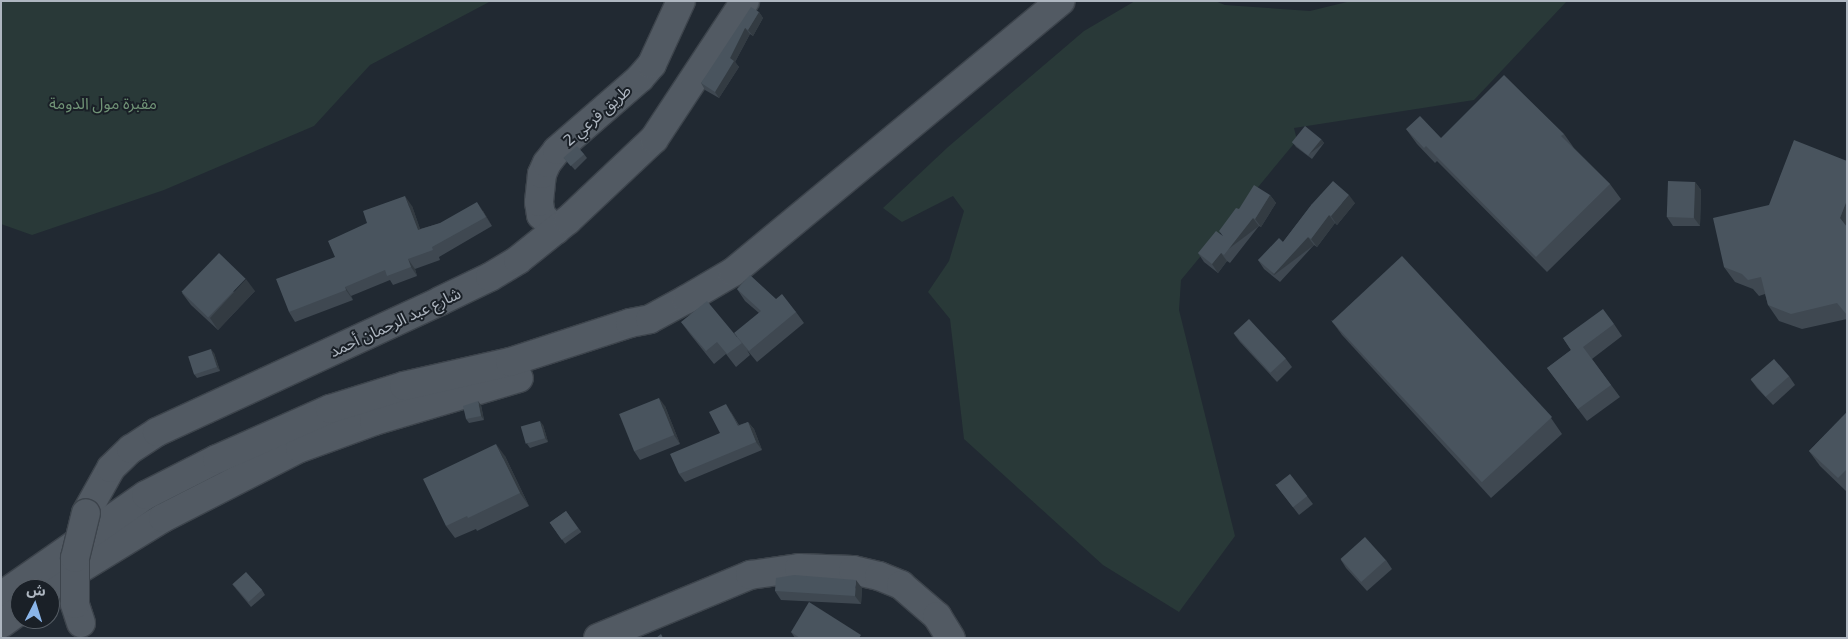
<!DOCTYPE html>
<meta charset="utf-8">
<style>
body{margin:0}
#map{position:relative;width:1848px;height:639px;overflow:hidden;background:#212932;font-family:"Exo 2","Noto Sans Arabic",sans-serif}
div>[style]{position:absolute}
.green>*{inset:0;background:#293938}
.roads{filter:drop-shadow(1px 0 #3d444c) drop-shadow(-1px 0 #3d444c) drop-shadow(0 1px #3d444c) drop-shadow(0 -1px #3d444c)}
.major>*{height:28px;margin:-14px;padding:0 14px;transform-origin:14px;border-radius:14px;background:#525a63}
.bridges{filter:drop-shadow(1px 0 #3d444c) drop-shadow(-1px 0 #3d444c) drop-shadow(0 1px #3d444c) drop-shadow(0 -1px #3d444c)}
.major-bridge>*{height:28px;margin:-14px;padding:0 14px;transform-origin:14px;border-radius:14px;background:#525a63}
.wall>*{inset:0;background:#3f4851;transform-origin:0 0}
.shaded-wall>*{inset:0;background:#333b42;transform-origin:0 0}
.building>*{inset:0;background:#49545e;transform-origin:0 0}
span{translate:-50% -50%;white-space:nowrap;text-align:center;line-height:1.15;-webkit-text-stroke:4px #1a2027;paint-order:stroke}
.park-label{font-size:16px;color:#709376}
.street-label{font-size:16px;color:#aeb6c0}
.frame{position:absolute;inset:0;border:2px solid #aeb6c0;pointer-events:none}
.north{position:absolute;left:10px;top:579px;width:50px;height:50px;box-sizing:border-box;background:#1a2027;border:1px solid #555c64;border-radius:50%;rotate:5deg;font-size:14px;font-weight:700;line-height:20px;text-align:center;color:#aeb6c0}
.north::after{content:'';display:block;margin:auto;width:18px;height:22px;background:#8ab5e9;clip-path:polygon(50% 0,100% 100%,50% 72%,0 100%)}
</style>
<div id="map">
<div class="green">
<div style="clip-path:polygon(1px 1px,491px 1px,370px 65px,314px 126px,164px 190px,32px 235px,1px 224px)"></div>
<div style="clip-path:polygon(1135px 1px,1215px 1px,1225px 5px,1310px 11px,1351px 1px,1567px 1px,1474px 100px,1294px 128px,1297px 140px,1181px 280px,1179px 310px,1235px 536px,1179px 612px,1103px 565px,964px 439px,950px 319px,928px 292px,949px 261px,964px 211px,953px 196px,902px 222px,883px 208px,948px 147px,1084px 31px)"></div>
</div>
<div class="roads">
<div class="major">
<div style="left:556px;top:230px;width:21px;rotate:-135deg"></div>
<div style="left:541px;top:215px;width:13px;rotate:-99deg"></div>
<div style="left:539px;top:202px;width:28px;rotate:-84deg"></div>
<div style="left:542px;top:174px;width:12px;rotate:-66deg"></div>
<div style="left:547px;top:163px;width:16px;rotate:-52deg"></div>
<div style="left:557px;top:150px;width:110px;rotate:-40.9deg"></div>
<div style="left:640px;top:78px;width:18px;rotate:-49deg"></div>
<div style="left:652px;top:64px;width:69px;rotate:-65.3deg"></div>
<div style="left:86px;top:513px;width:51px;rotate:-60.9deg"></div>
<div style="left:111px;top:468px;width:28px;rotate:-44deg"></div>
<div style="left:131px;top:449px;width:31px;rotate:-33deg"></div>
<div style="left:157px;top:432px;width:312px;rotate:-24.8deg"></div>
<div style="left:440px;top:301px;width:55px;rotate:-25.6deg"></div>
<div style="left:490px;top:277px;width:33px;rotate:-31deg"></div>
<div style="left:518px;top:260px;width:64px;rotate:-38.7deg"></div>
<div style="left:568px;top:220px;width:118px;rotate:-43.3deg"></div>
<div style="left:654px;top:139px;width:165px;rotate:-56.6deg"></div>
<div style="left:47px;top:589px;width:136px;rotate:-31.5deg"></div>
<div style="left:163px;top:518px;width:154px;rotate:-27.1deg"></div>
<div style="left:300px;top:448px;width:79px;rotate:-20deg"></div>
<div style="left:374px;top:421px;width:151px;rotate:-16.5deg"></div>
<div style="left:1px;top:596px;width:177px;rotate:-34.9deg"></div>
<div style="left:146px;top:495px;width:80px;rotate:-26.9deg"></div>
<div style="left:217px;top:459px;width:124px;rotate:-23.9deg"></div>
<div style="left:330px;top:409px;width:77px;rotate:-17.3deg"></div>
<div style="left:404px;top:386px;width:109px;rotate:-12.8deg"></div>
<div style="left:510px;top:362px;width:126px;rotate:-18deg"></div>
<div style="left:630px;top:323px;width:20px;rotate:-11deg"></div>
<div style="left:650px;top:319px;width:42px;rotate:-28.4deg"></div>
<div style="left:687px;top:299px;width:53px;rotate:-30.4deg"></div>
<div style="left:733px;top:272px;width:425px;rotate:-39.6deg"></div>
<div style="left:1px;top:624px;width:24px;rotate:-36deg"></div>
<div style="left:598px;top:638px;width:165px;rotate:-22.5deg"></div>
<div style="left:750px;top:575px;width:49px;rotate:-8.1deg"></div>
<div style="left:799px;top:568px;width:54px;rotate:2.1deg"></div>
<div style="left:853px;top:570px;width:27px;rotate:13deg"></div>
<div style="left:879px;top:576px;width:24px;rotate:22deg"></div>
<div style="left:901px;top:585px;width:48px;rotate:40.7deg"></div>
<div style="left:937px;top:616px;width:26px;rotate:58deg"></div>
</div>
</div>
<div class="bridges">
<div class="major-bridge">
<div style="left:81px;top:623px;width:20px;rotate:-108deg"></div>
<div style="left:75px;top:604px;width:46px;rotate:-90deg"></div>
<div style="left:75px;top:558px;width:46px;rotate:-76.3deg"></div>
</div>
</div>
<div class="wall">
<div style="clip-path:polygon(759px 12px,763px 18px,753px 36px,750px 34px,735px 62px,739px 67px,719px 98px,705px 90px,701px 83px)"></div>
<div style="clip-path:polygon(1406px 129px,1441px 138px,1564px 134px,1574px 148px,1610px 184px,1621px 199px,1547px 272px,1437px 161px,1435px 163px,1417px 144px)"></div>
<div style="clip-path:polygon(1321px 139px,1324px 143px,1312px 159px,1296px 147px,1293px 143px)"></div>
<div style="clip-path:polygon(584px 154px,587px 158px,575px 170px,564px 158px)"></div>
<div style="clip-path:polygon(1847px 161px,1847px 319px,1802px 329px,1779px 321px,1768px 305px,1765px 294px,1759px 296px,1753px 289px,1735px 282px,1724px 267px,1769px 205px)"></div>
<div style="clip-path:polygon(1695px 182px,1701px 190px,1700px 226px,1673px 226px,1667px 217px)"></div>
<div style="clip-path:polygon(1270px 195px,1276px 203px,1261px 227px,1259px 226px,1230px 263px,1227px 261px,1218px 273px,1204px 262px,1198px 253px,1223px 236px,1239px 209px)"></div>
<div style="clip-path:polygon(1355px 203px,1337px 225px,1335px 223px,1317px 247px,1314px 245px,1280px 282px,1264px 269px,1258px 260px,1283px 242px,1312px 204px)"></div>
<div style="clip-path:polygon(412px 206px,420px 229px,483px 211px,492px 226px,439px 257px,440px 260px,415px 269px,417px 276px,393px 285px,390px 280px,351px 296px,353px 300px,295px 322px,289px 312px,335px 257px)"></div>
<div style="clip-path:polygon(737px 289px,776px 299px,796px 312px,804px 323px,757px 362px,747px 350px,750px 355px,736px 367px,726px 354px,714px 364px,690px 334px,681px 322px,737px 337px,759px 313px,745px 301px)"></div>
<div style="clip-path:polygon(255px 291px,218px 330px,191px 305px,182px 293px)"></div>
<div style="clip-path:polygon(1331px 320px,1551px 418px,1562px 434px,1491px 498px,1342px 335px)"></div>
<div style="clip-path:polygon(1614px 324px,1622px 336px,1592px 359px,1620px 397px,1587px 421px,1547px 368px,1571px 350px,1563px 338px)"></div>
<div style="clip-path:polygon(1234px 334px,1286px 359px,1292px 367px,1277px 382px,1240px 342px)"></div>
<div style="clip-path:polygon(214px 353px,220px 371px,197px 378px,194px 374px)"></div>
<div style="clip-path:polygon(1789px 376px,1795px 385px,1773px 405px,1757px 388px,1751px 380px)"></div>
<div style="clip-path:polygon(481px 405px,484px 420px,469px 423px,466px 419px)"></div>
<div style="clip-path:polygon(665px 406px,680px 444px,640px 460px,634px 451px)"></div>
<div style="clip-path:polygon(731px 412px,739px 425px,748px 422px,754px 429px,762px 450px,685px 482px,679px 474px,720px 433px)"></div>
<div style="clip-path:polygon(1847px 412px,1847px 492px,1820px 466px,1809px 451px)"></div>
<div style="clip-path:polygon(543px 425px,548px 442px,530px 448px,527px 444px)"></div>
<div style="clip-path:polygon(505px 456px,529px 506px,477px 531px,476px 529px,455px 538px,446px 526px)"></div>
<div style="clip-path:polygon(1275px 484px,1307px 496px,1313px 504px,1299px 515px)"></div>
<div style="left:566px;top:511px;width:26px;height:20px;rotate:54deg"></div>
<div style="clip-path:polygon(1341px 560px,1386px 560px,1392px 569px,1367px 591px,1346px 568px)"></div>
<div style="clip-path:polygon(232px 584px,262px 590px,265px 595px,251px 607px)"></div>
<div style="clip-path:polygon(862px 588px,861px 604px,781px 600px,775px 591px)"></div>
<div style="clip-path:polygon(791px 632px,863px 638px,795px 638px)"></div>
</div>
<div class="shaded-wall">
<div style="clip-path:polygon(759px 12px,763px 18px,753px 36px,748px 30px)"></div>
<div style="clip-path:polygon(745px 28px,750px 34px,735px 62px,739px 67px,719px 98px,715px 92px,730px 58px)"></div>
<div style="left:1321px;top:139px;width:5px;height:20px;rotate:53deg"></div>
<div style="clip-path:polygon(1695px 182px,1701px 190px,1700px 226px,1694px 218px)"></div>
<div style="clip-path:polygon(1270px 195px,1276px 203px,1261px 227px,1255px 219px)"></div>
<div style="clip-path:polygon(1349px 195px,1355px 203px,1337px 225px,1331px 216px)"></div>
<div style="clip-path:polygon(405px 196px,412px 206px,424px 240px,418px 230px)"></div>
<div style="clip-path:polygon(1847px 200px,1847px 228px,1840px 218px)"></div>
<div style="clip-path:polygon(477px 202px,483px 211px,492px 226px,486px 217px)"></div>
<div style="clip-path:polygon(1329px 215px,1335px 223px,1317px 247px,1311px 239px)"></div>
<div style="left:1253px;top:218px;width:10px;height:47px;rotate:53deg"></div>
<div style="left:1308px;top:237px;width:10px;height:50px;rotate:53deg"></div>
<div style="clip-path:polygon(1221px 253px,1227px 261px,1218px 273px,1212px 264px)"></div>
<div style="clip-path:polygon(408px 259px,415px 269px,417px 276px,411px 267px)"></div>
<div style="clip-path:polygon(246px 279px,255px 291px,218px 330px,210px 318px)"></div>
<div style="clip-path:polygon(345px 287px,351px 296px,353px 300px,346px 290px)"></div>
<div style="clip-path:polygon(211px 349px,214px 353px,220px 371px,217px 367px)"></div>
<div style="clip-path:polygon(659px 398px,665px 406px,680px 444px,674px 435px)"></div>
<div style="clip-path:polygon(478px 401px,481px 405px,484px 420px,481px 416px)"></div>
<div style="clip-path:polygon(726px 404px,731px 412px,743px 434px,738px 426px)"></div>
<div style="clip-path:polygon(540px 421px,543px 425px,548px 442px,545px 438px)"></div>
<div style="clip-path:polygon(748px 422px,754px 429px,762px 450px,756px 442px)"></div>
<div style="clip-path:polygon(496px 444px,505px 456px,529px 506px,520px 493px)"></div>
<div style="clip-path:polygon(856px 580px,862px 588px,861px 604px,855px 596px)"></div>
</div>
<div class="building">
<div style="clip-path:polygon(751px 7px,759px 12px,748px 30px,745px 28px,730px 58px,734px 61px,715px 92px,701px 83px)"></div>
<div style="clip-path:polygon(1504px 75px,1564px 134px,1561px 136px,1610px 184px,1536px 257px,1426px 146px,1424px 148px,1406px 129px,1420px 116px,1441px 138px)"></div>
<div style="left:1305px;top:126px;width:21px;height:21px;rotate:39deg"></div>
<div style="clip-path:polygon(1794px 140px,1847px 161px,1847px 200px,1840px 218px,1847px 227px,1847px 315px,1837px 303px,1791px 314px,1768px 305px,1761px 277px,1748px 280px,1742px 274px,1724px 267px,1713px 218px,1769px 205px)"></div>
<div style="left:577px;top:146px;width:11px;height:18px;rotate:49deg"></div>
<div style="clip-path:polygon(1333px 181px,1349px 195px,1331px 216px,1329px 215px,1311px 239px,1308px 237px,1274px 274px,1258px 260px,1279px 238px,1283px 242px,1312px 204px)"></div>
<div style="left:1668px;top:181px;width:27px;height:36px;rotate:2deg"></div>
<div style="clip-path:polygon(1254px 185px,1270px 195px,1255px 219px,1253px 218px,1224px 255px,1221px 253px,1212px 264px,1198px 253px,1216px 231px,1223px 236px,1219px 231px,1236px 208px,1239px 209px)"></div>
<div style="clip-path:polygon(405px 196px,418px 230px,440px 223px,477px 202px,486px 217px,432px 247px,433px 250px,408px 259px,411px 267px,387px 276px,385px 270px,345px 287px,346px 290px,289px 312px,276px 279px,335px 257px,328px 241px,367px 223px,363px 211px)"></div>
<div style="left:219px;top:253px;width:37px;height:54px;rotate:44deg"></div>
<div style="left:1402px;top:256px;width:220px;height:96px;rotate:47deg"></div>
<div style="clip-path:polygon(750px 275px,776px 299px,782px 294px,796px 312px,749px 351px,734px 333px,761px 311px,737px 289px)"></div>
<div style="clip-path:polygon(707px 301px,742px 343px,727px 354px,717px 342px,706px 351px,681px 322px)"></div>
<div style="clip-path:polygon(1603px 309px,1614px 324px,1583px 347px,1611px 385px,1578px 409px,1547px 368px,1571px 350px,1563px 338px)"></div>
<div style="left:1249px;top:319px;width:54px;height:21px;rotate:47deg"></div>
<div style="left:211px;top:349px;width:19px;height:24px;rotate:72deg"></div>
<div style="left:1774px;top:359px;width:23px;height:31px;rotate:49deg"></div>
<div style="left:659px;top:398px;width:40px;height:43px;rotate:68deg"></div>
<div style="clip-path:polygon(478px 401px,481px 416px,466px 419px,463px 406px)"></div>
<div style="clip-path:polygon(726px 404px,738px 426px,748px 422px,756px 442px,679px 474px,670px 454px,720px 433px,709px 412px)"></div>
<div style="clip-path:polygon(1847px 412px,1847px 469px,1838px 478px,1809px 451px)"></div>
<div style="left:540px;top:421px;width:18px;height:20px;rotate:74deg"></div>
<div style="clip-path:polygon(496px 444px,520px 493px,468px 518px,467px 516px,446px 526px,423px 479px)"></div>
<div style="left:1290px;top:474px;width:28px;height:18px;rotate:52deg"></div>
<div style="left:566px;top:511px;width:21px;height:20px;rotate:55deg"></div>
<div style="left:1365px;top:537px;width:31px;height:33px;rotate:48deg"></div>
<div style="left:246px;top:572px;width:24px;height:18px;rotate:48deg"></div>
<div style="clip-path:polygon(794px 575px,856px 580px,855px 596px,775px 591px,776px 578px)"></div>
<div style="clip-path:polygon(809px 602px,861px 635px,859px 638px,800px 638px,791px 632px)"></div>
<div style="clip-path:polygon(661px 634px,663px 638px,656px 638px)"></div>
</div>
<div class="park-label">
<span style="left:103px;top:103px">مقبرة مول الدومة</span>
</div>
<div class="street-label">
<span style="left:597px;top:115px;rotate:-41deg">طريق فرعي 2</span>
<span style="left:395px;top:322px;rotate:-25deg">شارع عبد الرحمان أحمد</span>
</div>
<div class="frame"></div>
<div class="north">ش</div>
</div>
